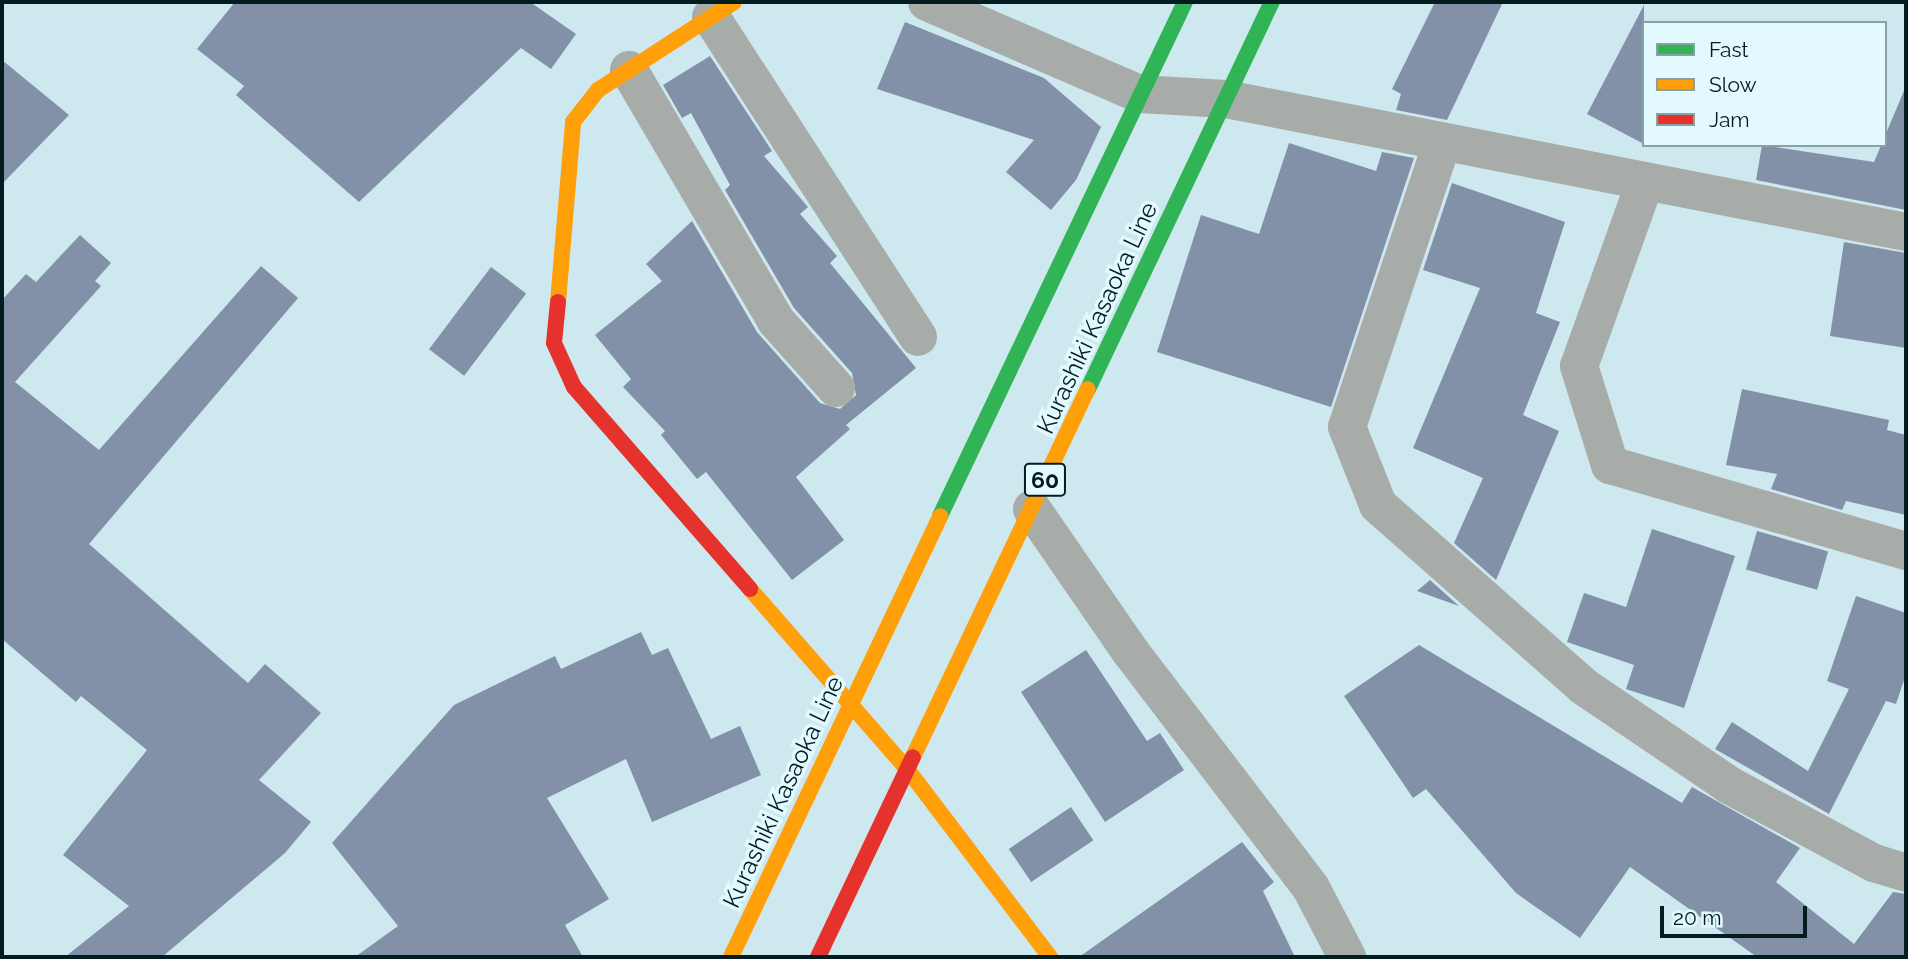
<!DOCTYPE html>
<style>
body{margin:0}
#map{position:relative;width:1908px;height:959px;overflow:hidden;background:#cde8ee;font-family:Raleway,sans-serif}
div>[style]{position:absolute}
.building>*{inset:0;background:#8391a8;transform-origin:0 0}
.street>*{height:38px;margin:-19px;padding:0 19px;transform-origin:19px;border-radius:19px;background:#a7aca9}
.fast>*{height:16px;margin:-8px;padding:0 8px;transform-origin:8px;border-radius:8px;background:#30b455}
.slow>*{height:16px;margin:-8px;padding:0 8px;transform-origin:8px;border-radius:8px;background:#ff9f0a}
.jam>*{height:16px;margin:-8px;padding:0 8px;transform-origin:8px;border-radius:8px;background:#e5322d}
span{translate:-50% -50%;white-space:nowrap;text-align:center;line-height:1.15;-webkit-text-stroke:7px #e2fafe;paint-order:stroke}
.shield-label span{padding:2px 5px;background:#e2fafe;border:2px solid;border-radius:5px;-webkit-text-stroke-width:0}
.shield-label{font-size:23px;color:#031c20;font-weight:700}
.street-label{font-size:24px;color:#031c20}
.frame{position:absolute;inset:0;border:4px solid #031c20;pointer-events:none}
.legend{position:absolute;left:1642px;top:21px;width:245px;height:126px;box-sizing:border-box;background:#e2fafe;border:2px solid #89a1a5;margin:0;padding:9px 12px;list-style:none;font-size:21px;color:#031c20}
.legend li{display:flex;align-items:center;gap:14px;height:35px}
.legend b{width:35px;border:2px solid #89a1a5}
.scale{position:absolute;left:1660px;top:906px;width:147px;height:32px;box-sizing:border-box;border:4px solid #031c20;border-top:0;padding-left:9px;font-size:21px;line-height:24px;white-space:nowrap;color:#031c20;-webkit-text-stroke:5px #e2fafe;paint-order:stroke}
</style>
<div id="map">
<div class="building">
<div style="clip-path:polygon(235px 2px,530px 2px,576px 34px,551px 69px,521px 48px,359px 202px,236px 95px,244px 86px,197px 49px)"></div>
<div style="clip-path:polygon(1435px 2px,1503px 2px,1447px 120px,1396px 110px,1401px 94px,1392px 89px)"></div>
<div style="clip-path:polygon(1644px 5px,1644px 144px,1587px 114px)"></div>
<div style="clip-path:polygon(905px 22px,1044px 78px,1101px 127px,1076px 180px,1051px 210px,1006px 172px,1034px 140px,877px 89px)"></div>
<div style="clip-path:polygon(710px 56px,772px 151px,764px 156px,808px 207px,800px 214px,837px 256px,830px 263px,916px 368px,846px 425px,850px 429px,796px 477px,844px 540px,792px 580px,706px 472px,697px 479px,661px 435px,665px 431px,623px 387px,631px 379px,595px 335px,662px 281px,646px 264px,692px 221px,757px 332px,820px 403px,840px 409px,856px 395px,852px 373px,794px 308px,725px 190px,730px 185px,691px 113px,682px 118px,663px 85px)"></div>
<div style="clip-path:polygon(2px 60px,69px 115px,2px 184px)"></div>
<div style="clip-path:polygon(1906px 86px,1906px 210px,1756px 180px,1762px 145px,1874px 162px)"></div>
<div style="clip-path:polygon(1289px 143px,1376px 171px,1382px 152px,1414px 158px,1331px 407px,1157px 352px,1201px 215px,1259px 234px)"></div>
<div style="clip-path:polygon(1452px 183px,1565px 222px,1536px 313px,1560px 322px,1523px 415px,1559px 431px,1496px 580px,1454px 543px,1483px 478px,1413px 448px,1480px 288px,1423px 270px)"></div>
<div style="clip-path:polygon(80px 235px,111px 263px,95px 281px,101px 286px,15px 382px,99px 450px,261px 266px,298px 298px,89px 544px,248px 683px,265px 664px,321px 713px,259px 780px,311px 822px,285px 853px,162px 957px,65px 957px,129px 906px,63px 855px,147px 750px,81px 696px,76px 702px,2px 639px,2px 300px,26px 274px,36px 282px)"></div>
<div style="clip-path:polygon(1844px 242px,1906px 253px,1906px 348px,1830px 336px)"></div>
<div style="left:491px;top:267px;width:44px;height:103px;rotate:37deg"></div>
<div style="clip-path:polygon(1742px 389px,1889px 420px,1887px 430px,1906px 435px,1906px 515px,1846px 501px,1842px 510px,1771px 489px,1777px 474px,1726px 465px)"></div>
<div style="clip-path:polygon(1652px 529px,1735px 556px,1684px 708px,1626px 689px,1634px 665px,1567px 642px,1584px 593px,1626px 607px)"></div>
<div style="left:1757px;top:531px;width:74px;height:40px;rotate:16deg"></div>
<div style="clip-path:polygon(1430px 580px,1459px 606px,1417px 591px)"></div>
<div style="clip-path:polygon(1856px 596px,1906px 613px,1906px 674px,1896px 704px,1886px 701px,1829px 814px,1715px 749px,1732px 722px,1808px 771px,1849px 689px,1827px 681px)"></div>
<div style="clip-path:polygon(641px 632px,652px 655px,668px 648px,711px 739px,740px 726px,761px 775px,652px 822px,626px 759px,547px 798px,609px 899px,565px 925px,583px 957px,355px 957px,398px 926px,332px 843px,454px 705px,555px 656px,561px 669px)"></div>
<div style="clip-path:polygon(1419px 645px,1682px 803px,1692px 787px,1800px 848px,1776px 882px,1854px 944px,1893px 892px,1906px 894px,1906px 957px,1757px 957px,1630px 867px,1580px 938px,1516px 893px,1426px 789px,1413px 798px,1344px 696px)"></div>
<div style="clip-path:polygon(1086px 650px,1147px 741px,1160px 733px,1184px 770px,1105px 822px,1021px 692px)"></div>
<div style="left:1071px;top:807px;width:40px;height:75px;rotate:56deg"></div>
<div style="clip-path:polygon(1242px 842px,1274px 882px,1263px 891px,1295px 957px,1079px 957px)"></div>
</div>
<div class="street">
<div style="left:927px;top:2px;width:232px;rotate:23.4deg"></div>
<div style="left:1140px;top:94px;width:86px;rotate:3.3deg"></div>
<div style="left:1226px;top:99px;width:693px;rotate:11.07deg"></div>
<div style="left:711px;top:17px;width:381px;rotate:57.1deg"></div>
<div style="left:629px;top:70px;width:291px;rotate:59.6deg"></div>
<div style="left:776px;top:321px;width:90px;rotate:48.2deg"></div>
<div style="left:1442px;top:143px;width:299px;rotate:108.5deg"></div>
<div style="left:1347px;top:427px;width:84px;rotate:68.3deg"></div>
<div style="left:1378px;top:505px;width:273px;rotate:41.4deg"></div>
<div style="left:1583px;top:686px;width:176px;rotate:34.1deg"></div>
<div style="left:1729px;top:785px;width:165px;rotate:28.3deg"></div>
<div style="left:1874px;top:863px;width:34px;rotate:17deg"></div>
<div style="left:1645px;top:182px;width:195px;rotate:109.7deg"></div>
<div style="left:1579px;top:366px;width:104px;rotate:72.6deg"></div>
<div style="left:1610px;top:465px;width:308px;rotate:16.2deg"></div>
<div style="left:1032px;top:509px;width:173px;rotate:55.4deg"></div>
<div style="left:1130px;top:651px;width:298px;rotate:52.6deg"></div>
<div style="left:1311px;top:888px;width:78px;rotate:62.4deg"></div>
</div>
<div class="fast">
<div style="left:1088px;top:389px;width:429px;rotate:-64.6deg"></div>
<div style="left:940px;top:516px;width:569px;rotate:-64.52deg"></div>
</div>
<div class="slow">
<div style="left:558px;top:302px;width:181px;rotate:-85.2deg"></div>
<div style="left:573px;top:122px;width:41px;rotate:-52deg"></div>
<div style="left:598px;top:90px;width:162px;rotate:-32.9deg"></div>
<div style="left:750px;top:589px;width:240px;rotate:48.9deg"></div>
<div style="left:908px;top:770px;width:235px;rotate:52.8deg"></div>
<div style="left:913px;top:757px;width:407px;rotate:-64.6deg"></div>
<div style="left:731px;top:957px;width:488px;rotate:-64.6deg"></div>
</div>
<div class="jam">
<div style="left:558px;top:302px;width:41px;rotate:95.6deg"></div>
<div style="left:554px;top:343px;width:48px;rotate:65.6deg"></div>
<div style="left:574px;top:387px;width:268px;rotate:48.9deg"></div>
<div style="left:818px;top:957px;width:221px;rotate:-64.6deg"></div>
</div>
<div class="shield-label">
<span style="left:1045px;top:480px">60</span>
</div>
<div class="street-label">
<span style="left:1097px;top:318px;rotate:-65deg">Kurashiki Kasaoka Line</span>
<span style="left:783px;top:792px;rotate:-65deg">Kurashiki Kasaoka Line</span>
</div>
<div class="frame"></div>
<ul class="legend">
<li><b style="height:9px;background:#30b455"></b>Fast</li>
<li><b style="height:9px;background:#ff9f0a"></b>Slow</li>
<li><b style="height:9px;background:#e5322d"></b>Jam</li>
</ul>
<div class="scale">20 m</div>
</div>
